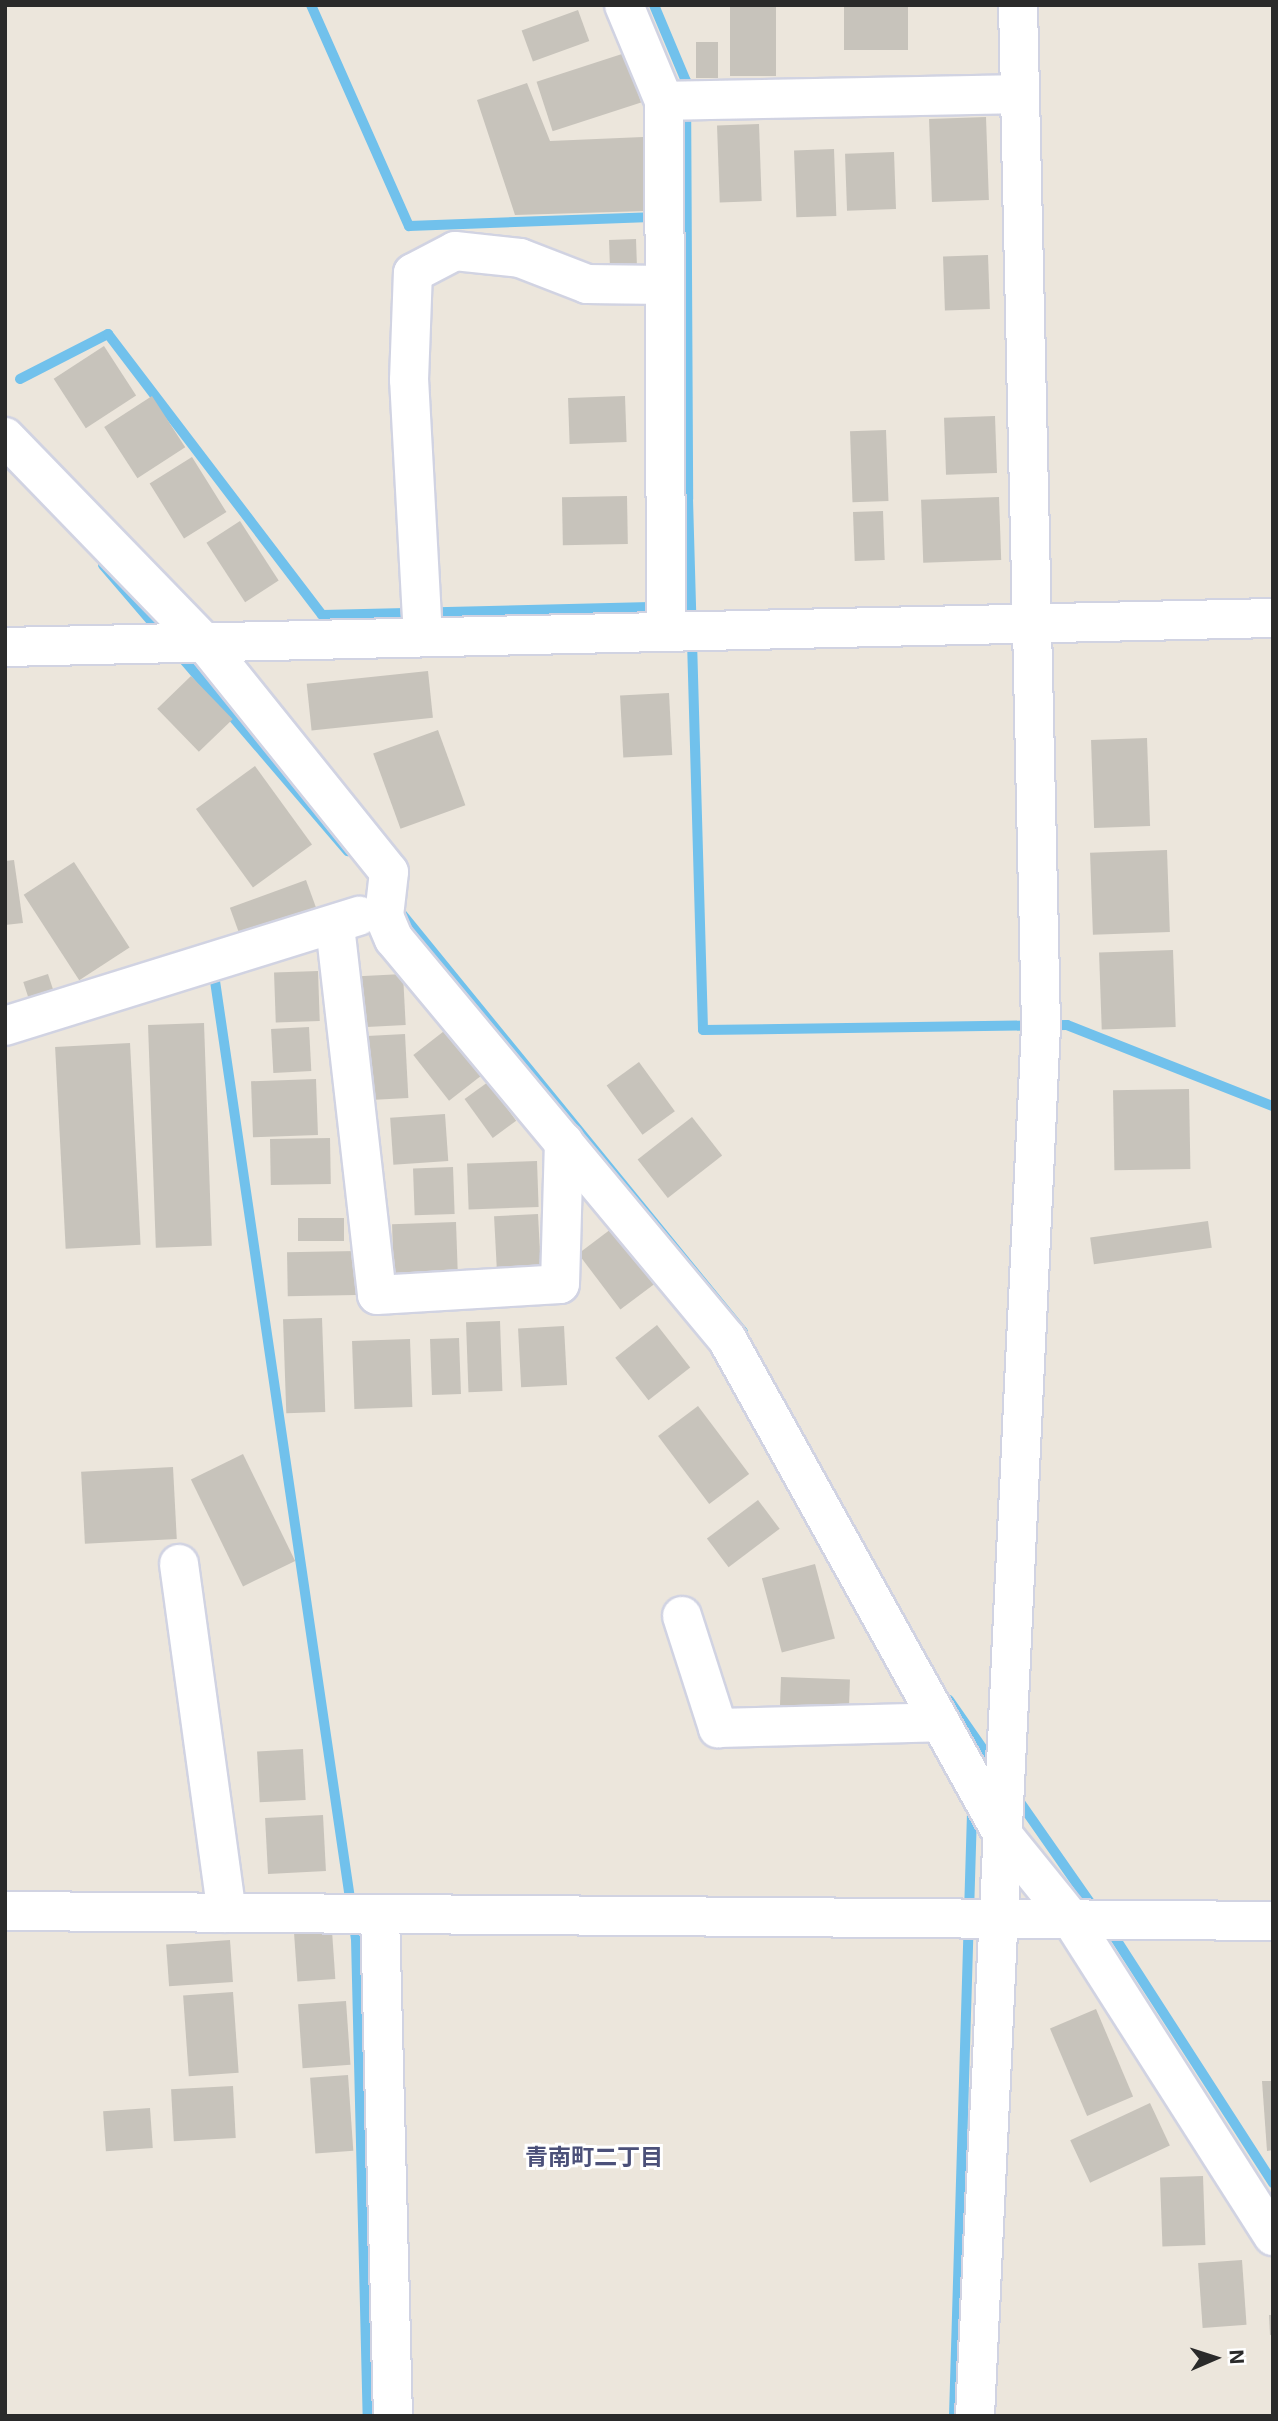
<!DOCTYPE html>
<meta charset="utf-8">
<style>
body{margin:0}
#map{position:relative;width:1278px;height:2421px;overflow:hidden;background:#ece6dc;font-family:Inter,"Noto Sans JP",sans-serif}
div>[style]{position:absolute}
.stream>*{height:10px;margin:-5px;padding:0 5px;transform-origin:5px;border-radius:5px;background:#71c1ec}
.building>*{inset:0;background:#c7c3bb;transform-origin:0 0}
.roads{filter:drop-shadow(2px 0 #d1d3e2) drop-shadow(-2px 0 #d1d3e2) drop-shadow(0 2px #d1d3e2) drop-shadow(0 -2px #d1d3e2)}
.minor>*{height:38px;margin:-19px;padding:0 19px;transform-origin:19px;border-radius:19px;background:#fff}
span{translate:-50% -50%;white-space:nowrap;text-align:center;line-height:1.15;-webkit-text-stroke:6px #fff;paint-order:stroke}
.neighbourhood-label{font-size:23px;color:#4b5079;font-weight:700}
.frame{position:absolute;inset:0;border:7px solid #2a2a2a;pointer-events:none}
.north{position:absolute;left:1180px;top:2323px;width:70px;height:70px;-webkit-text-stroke:5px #fff;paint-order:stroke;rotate:87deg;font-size:19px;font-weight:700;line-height:28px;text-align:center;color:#2a2a2a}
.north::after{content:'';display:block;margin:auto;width:24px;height:32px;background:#2a2a2a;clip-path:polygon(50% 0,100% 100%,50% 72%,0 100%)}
</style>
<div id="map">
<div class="stream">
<div style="left:311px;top:5px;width:242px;rotate:66.1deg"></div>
<div style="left:409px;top:226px;width:249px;rotate:-2.1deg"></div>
<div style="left:654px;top:5px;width:82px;rotate:67.2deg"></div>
<div style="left:686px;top:81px;width:418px;rotate:89.7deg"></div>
<div style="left:688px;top:499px;width:531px;rotate:88.38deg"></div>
<div style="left:703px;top:1030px;width:364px;rotate:-0.8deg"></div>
<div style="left:1067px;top:1025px;width:221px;rotate:21.5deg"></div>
<div style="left:20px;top:379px;width:99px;rotate:-27.1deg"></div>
<div style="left:108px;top:334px;width:353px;rotate:52.7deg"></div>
<div style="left:322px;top:615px;width:339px;rotate:-1.4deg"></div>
<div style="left:103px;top:565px;width:92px;rotate:49.4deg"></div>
<div style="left:178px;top:653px;width:261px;rotate:49.4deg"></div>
<div style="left:397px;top:908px;width:547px;rotate:50.78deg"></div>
<div style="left:215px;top:981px;width:968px;rotate:81.63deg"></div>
<div style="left:356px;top:1939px;width:477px;rotate:88.6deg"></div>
<div style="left:949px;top:1700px;width:79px;rotate:55.3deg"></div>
<div style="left:1015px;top:1795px;width:141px;rotate:55.1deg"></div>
<div style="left:1110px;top:1930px;width:301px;rotate:57.2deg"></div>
<div style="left:954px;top:2416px;width:604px;rotate:-88.29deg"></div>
</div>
<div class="building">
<div style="left:730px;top:5px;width:46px;height:71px"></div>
<div style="left:844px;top:5px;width:64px;height:45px"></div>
<div style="left:578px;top:10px;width:33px;height:60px;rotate:70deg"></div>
<div style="left:696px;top:42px;width:22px;height:36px"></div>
<div style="left:625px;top:53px;width:52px;height:93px;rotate:72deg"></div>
<div style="clip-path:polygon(527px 83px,550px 141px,643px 137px,646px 211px,515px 215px,477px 100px)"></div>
<div style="left:986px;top:117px;width:83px;height:57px;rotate:88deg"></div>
<div style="left:759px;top:124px;width:77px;height:42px;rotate:88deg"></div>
<div style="left:834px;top:149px;width:67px;height:40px;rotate:88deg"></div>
<div style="left:894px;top:152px;width:57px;height:49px;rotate:88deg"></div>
<div style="left:636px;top:239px;width:27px;height:27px;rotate:88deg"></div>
<div style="left:988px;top:255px;width:54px;height:45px;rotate:88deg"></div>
<div style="left:104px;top:346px;width:59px;height:60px;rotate:57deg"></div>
<div style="left:152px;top:396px;width:61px;height:57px;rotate:57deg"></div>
<div style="left:625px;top:396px;width:46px;height:57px;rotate:88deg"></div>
<div style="left:995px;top:416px;width:57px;height:51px;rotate:88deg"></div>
<div style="left:886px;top:430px;width:71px;height:36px;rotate:88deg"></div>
<div style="left:192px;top:457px;width:65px;height:50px;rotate:58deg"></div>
<div style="left:627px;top:496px;width:48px;height:65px;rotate:89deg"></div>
<div style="left:999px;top:497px;width:63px;height:78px;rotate:88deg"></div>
<div style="left:883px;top:511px;width:49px;height:30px;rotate:88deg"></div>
<div style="left:240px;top:521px;width:71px;height:40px;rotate:57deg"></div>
<div style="left:428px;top:671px;width:47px;height:122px;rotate:84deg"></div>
<div style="left:191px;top:676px;width:60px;height:47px;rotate:46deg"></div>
<div style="left:669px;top:693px;width:62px;height:49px;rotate:87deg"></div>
<div style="left:438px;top:730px;width:80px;height:69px;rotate:70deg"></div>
<div style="left:1147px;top:738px;width:88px;height:56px;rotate:88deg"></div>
<div style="left:255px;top:766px;width:97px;height:73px;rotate:54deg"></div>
<div style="left:1167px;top:850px;width:82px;height:77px;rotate:88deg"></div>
<div style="clip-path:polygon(14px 860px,23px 923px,5px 925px,5px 861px)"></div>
<div style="left:74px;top:862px;width:102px;height:60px;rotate:57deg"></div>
<div style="left:306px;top:880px;width:30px;height:81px;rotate:70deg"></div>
<div style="left:1173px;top:950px;width:77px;height:74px;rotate:88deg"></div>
<div style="left:318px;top:971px;width:50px;height:44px;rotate:88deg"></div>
<div style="left:48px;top:974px;width:19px;height:26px;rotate:72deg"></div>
<div style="left:403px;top:974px;width:51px;height:44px;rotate:87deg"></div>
<div style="left:204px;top:1023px;width:223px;height:56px;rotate:88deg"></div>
<div style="left:309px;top:1027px;width:44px;height:38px;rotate:87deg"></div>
<div style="left:448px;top:1028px;width:58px;height:44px;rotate:52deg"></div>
<div style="left:405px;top:1034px;width:64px;height:38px;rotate:87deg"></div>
<div style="left:130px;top:1043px;width:202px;height:75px;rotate:87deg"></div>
<div style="left:639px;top:1062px;width:61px;height:40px;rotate:54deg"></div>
<div style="left:316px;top:1079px;width:56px;height:65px;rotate:88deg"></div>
<div style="left:488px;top:1082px;width:48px;height:29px;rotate:54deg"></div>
<div style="left:1189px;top:1089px;width:80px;height:76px;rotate:89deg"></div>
<div style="left:445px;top:1114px;width:47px;height:55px;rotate:86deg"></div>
<div style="left:692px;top:1117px;width:49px;height:69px;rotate:52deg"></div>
<div style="left:330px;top:1138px;width:46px;height:60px;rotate:89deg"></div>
<div style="left:537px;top:1161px;width:46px;height:70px;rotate:88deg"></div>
<div style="left:453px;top:1167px;width:47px;height:40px;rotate:88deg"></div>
<div style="left:538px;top:1214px;width:56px;height:44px;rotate:87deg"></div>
<div style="left:344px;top:1218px;width:23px;height:46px;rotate:90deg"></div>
<div style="left:1208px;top:1221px;width:27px;height:119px;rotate:82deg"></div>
<div style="left:456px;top:1222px;width:50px;height:64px;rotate:88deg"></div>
<div style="left:615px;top:1226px;width:70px;height:46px;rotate:53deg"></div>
<div style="left:356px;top:1251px;width:44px;height:69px;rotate:89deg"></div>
<div style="left:322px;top:1318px;width:94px;height:39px;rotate:88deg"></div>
<div style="left:500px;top:1321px;width:70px;height:34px;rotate:88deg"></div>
<div style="left:657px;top:1325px;width:54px;height:53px;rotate:52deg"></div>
<div style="left:564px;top:1326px;width:59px;height:46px;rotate:87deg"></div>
<div style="left:459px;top:1338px;width:56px;height:29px;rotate:88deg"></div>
<div style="left:410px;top:1339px;width:68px;height:58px;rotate:88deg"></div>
<div style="left:698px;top:1406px;width:85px;height:50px;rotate:53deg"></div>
<div style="left:243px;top:1454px;width:119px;height:58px;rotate:64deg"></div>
<div style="left:173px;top:1467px;width:72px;height:92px;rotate:87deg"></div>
<div style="left:758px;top:1500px;width:36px;height:64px;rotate:53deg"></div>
<div style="left:815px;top:1564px;width:77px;height:55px;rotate:75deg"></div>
<div style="left:781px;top:1677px;width:69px;height:35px;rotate:2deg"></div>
<div style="left:303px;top:1749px;width:51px;height:46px;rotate:87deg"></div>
<div style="left:323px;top:1815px;width:56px;height:58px;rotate:87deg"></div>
<div style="left:332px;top:1931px;width:48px;height:38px;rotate:86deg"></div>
<div style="left:230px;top:1940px;width:42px;height:64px;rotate:86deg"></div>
<div style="left:233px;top:1992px;width:81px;height:50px;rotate:86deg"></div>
<div style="left:346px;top:2001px;width:64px;height:48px;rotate:86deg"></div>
<div style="left:1096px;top:2009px;width:95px;height:50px;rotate:67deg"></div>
<div style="left:348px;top:2075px;width:76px;height:38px;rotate:86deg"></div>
<div style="clip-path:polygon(1262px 2081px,1273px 2081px,1273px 2150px,1267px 2151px)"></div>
<div style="left:233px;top:2086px;width:52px;height:62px;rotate:87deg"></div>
<div style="left:1150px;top:2103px;width:47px;height:88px;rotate:65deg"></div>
<div style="left:150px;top:2108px;width:40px;height:47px;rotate:86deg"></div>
<div style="left:1203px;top:2176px;width:69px;height:43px;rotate:88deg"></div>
<div style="left:1242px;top:2260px;width:65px;height:44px;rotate:86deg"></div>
<div style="clip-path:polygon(1269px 2315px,1273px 2315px,1273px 2335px,1270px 2335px)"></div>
</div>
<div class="roads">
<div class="minor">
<div style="left:624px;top:5px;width:104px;rotate:67.4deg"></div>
<div style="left:664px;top:101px;width:530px;rotate:89.78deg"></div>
<div style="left:664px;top:101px;width:355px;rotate:-1.1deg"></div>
<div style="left:5px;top:437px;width:286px;rotate:45.9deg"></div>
<div style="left:204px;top:642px;width:295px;rotate:51.2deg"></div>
<div style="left:389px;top:872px;width:44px;rotate:96.5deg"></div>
<div style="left:384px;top:916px;width:25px;rotate:67deg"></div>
<div style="left:394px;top:939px;width:520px;rotate:50.22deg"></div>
<div style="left:727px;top:1339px;width:568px;rotate:60.91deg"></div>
<div style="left:1003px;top:1835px;width:108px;rotate:51deg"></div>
<div style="left:1071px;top:1919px;width:376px;rotate:57.5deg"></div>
<div style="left:423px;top:637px;width:257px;rotate:-93.1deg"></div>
<div style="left:409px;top:380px;width:107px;rotate:-87.9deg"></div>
<div style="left:413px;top:273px;width:47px;rotate:-27.6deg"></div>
<div style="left:455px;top:251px;width:65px;rotate:6.1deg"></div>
<div style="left:520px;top:258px;width:72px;rotate:21.2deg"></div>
<div style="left:587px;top:284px;width:78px;rotate:0.7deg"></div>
<div style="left:5px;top:647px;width:1268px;rotate:-1.31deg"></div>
<div style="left:335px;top:926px;width:371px;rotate:83.5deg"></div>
<div style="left:377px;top:1295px;width:183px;rotate:-3.4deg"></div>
<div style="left:560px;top:1284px;width:142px;rotate:-88.4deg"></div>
<div style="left:5px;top:1026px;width:371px;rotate:-17.3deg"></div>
<div style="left:179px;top:1564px;width:352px;rotate:82.2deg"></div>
<div style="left:682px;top:1616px;width:118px;rotate:72.2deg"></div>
<div style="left:718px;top:1728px;width:222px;rotate:-1.5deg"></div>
<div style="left:5px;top:1911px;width:1268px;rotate:0.45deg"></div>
<div style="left:380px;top:1914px;width:502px;rotate:88.52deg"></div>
<div style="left:975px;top:2416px;width:1392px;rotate:-87.28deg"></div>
<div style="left:1041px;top:1026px;width:1021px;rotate:-91.29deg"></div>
</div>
</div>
<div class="neighbourhood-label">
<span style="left:594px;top:2157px">青南町二丁目</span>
</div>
<div class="frame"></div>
<div class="north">N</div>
</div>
